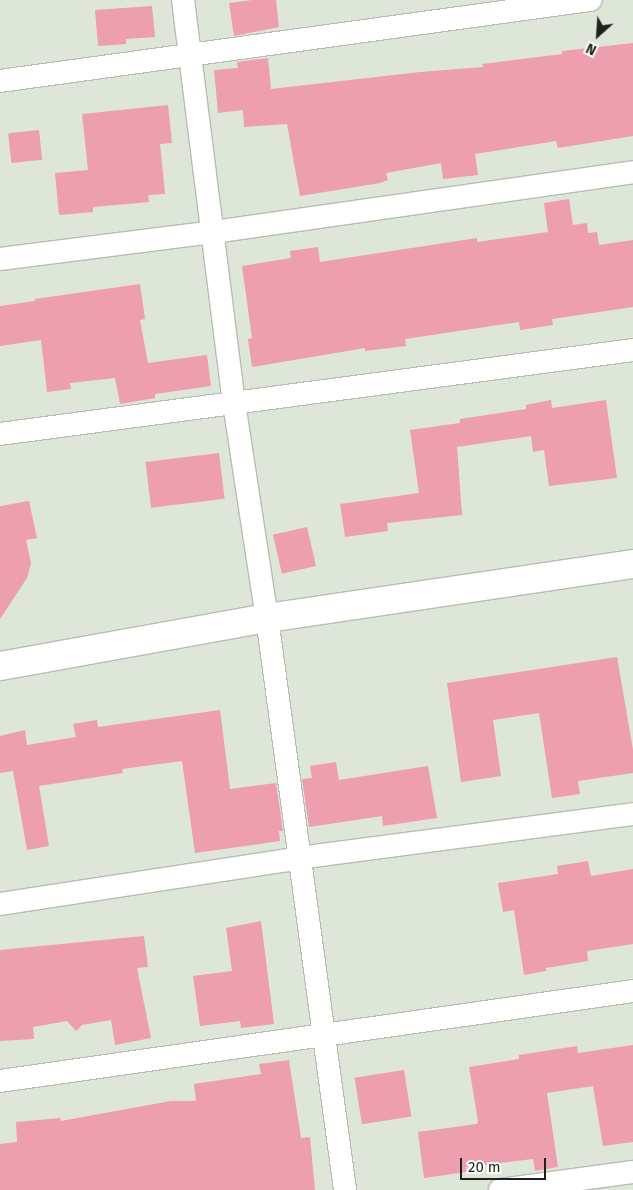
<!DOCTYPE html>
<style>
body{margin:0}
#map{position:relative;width:633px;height:1190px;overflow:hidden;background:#dde6d8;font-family:"Fira Sans",sans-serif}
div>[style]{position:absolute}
.building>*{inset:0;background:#ed9eaf;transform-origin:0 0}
.roads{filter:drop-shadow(1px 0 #b5beb1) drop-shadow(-1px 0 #b5beb1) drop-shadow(0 1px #b5beb1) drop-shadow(0 -1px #b5beb1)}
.street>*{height:22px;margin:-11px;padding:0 11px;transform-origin:11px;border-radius:11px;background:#fff}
.secondary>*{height:28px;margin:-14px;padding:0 14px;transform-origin:14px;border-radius:14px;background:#fff}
span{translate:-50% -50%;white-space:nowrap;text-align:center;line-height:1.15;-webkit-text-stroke:5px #fff;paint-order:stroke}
.north{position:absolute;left:573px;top:10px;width:50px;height:50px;-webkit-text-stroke:4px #fff;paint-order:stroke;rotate:206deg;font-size:14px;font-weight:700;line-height:20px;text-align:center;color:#1e221d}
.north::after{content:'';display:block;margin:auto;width:18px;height:22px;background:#1e221d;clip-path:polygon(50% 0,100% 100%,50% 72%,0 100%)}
.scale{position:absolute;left:460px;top:1158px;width:86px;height:22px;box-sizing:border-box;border:2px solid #1e221d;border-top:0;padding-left:6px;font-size:15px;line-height:18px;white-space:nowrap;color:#1e221d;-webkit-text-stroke:4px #fff;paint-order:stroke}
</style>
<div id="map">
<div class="building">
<div style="clip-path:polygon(252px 0,276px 0,279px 27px,234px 36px,229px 3px)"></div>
<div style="clip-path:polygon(152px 6px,155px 37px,126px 39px,126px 44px,98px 46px,95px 10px)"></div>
<div style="clip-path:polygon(633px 43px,633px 136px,558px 148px,556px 141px,475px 154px,478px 175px,443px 179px,441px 163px,386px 173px,388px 180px,380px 183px,300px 196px,287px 124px,244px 127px,243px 110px,218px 113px,214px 70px,238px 68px,237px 62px,268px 58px,271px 89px,420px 72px,483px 67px,482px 64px,562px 54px,562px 51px)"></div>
<div style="clip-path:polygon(168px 105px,172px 143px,160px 144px,165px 194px,148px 195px,149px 202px,93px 207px,93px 212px,59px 215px,55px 173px,88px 170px,82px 114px)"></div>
<div style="left:39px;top:130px;width:30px;height:31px;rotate:84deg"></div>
<div style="clip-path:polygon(569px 199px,573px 225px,587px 223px,588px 233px,597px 232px,599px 245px,633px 240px,633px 307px,552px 319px,553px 325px,520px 330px,519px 322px,405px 339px,406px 346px,365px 351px,365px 348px,252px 367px,248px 339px,252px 338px,242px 266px,291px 258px,290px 251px,318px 247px,320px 262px,477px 238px,477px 242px,548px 232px,544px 203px)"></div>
<div style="clip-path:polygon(140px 284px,145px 319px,140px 320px,148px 363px,207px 355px,211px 386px,155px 394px,155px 398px,120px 404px,115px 378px,70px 383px,71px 389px,47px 392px,41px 340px,0 346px,0 306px,35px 301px,35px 299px)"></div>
<div style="clip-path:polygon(551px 400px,552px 408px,606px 400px,617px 478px,549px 486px,544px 450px,533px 452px,531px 436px,457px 447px,462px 515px,387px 523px,388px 531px,345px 537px,340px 504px,419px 493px,410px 430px,460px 423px,460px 419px,526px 409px,526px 405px)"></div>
<div style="left:219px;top:453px;width:46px;height:74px;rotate:83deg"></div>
<div style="clip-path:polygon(29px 501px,37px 538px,26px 540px,31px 563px,27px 578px,0 619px,0 506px)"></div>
<div style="left:307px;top:527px;width:40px;height:35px;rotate:77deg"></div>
<div style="clip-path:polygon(617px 657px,633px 750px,633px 773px,578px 781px,580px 794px,552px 798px,539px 713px,493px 720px,501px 776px,461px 782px,447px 683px)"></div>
<div style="clip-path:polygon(220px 710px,230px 789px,276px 783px,283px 831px,279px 831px,280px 841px,195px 853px,182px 761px,122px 769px,123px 773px,39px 786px,49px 846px,27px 850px,13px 771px,0 773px,0 736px,25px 730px,27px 745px,76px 737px,73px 724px,97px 720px,98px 727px)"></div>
<div style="clip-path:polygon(336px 762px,339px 780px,428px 766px,437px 818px,383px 826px,382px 816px,309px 827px,302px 779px,312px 778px,310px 766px)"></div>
<div style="clip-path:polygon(588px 861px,591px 876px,633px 869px,633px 944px,587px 951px,588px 961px,546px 968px,546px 971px,524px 975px,514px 910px,503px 912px,498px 883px,558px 874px,557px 866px)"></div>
<div style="clip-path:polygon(261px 921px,274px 1024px,241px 1028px,240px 1021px,200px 1026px,193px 976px,232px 971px,226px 928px)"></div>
<div style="clip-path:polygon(144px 936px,148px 967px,137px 968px,151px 1038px,115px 1045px,111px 1020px,82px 1025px,76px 1031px,67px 1021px,33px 1027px,34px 1039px,0 1041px,0 950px)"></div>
<div style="clip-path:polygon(633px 1045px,633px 1142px,603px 1146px,593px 1086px,547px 1093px,558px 1167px,535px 1171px,533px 1159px,466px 1167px,466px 1172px,424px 1178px,418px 1132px,477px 1124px,478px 1121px,469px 1067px,519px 1059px,519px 1055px,577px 1046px,578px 1053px)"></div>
<div style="clip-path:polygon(289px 1060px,301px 1138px,310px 1137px,315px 1190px,0 1190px,0 1144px,17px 1142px,16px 1122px,60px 1118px,61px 1121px,171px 1101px,196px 1101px,194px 1084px,261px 1074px,259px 1064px)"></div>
<div style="left:404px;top:1070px;width:47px;height:50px;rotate:81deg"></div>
</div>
<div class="roads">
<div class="street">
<div style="left:183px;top:0;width:406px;rotate:82.8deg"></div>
<div style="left:234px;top:403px;width:218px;rotate:81.3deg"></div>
<div style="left:267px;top:618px;width:577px;rotate:82.23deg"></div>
<div style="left:0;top:81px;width:596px;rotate:-7.82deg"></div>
<div style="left:0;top:259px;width:215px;rotate:-7.2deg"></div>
<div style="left:213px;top:232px;width:424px;rotate:-8.1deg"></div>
<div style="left:0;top:434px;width:639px;rotate:-7.56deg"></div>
<div style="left:0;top:904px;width:303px;rotate:-8.7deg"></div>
<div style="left:299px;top:858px;width:337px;rotate:-7.5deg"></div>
<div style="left:0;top:1081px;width:639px;rotate:-8.09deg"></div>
<div style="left:500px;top:1190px;width:134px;rotate:-7.7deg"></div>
</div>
<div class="secondary">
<div style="left:0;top:666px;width:271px;rotate:-10.2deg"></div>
<div style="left:267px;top:618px;width:370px;rotate:-8.4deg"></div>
</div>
</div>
<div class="north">N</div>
<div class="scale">20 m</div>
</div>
